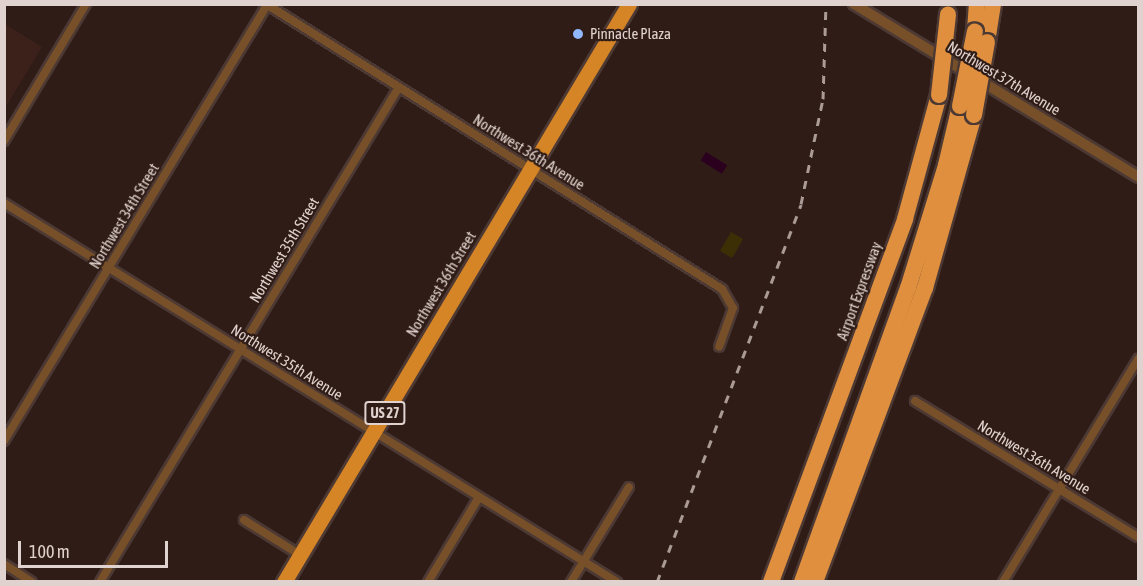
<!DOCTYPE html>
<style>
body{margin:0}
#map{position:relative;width:1143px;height:586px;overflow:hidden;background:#301c17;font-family:"Asap Condensed",sans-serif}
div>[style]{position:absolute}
.built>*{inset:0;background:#3b2119}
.green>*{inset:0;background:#3c2f05;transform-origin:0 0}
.water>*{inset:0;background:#2b001f;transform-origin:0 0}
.roads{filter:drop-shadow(2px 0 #4c3934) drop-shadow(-2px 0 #4c3934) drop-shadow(0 2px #4c3934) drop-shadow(0 -2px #4c3934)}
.minor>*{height:8px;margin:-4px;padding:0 4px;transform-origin:4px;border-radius:4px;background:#774f28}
.tertiary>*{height:10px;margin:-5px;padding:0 5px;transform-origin:5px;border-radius:5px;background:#774f28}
.trunk>*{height:15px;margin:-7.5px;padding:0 7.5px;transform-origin:7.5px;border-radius:7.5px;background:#d58426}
.motorway>*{height:16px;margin:-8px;padding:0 8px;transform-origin:8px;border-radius:8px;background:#df8f3d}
.rail>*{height:3px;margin-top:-1.5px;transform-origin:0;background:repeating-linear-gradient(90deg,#ab9b97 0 8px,transparent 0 16px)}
.bridges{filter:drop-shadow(2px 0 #4c3934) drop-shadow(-2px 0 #4c3934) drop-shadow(0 2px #4c3934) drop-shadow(0 -2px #4c3934)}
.motorway-bridge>*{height:16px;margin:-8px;padding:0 8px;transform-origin:8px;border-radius:8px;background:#df8f3d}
.dots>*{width:16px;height:16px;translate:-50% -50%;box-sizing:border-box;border:3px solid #301c17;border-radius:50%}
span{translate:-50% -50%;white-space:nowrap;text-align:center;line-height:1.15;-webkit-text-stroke:4.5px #301c17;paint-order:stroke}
.shield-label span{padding:2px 4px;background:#301c17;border:2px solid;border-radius:4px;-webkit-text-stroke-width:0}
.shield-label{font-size:14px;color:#e0d2ce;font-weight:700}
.poi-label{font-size:15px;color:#e0d2ce}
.left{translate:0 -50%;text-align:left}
.street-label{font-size:15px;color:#e0d2ce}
.frame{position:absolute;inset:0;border:6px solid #e0d2ce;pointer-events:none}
.scale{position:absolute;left:18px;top:541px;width:150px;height:27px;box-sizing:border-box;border:3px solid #e0d2ce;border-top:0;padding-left:8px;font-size:18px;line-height:21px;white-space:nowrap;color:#e0d2ce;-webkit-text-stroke:4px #301c17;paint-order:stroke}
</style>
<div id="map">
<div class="built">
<div style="clip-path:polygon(5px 24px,42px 47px,5px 108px)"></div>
</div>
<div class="green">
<div style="left:731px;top:232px;width:14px;height:22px;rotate:30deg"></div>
</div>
<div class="water">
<div style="left:706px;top:152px;width:25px;height:10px;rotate:32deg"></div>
</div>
<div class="roads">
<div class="minor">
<div style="left:266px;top:4px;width:538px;rotate:32.01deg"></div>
<div style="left:722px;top:289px;width:22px;rotate:60deg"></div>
<div style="left:733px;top:308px;width:41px;rotate:109.7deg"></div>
<div style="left:4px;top:141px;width:160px;rotate:-59.1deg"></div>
<div style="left:4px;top:203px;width:721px;rotate:31.73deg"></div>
<div style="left:915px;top:401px;width:261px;rotate:31.4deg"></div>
<div style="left:4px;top:441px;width:509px;rotate:-58.9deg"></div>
<div style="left:244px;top:520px;width:66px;rotate:32deg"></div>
<div style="left:4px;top:564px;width:33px;rotate:33deg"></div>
<div style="left:100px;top:582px;width:578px;rotate:-58.87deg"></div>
<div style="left:428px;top:582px;width:99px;rotate:-59deg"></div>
<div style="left:571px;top:582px;width:111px;rotate:-58.6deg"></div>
<div style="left:1003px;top:582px;width:261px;rotate:-58.8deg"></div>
</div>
<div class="tertiary">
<div style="left:854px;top:4px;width:333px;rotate:31.3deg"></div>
</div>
<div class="trunk">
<div style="left:284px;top:582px;width:673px;rotate:-59.17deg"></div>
</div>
<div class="motorway">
<div style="left:975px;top:31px;width:27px;rotate:-86deg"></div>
<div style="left:987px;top:42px;width:38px;rotate:-81deg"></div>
<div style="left:771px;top:582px;width:387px;rotate:-69.7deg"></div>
<div style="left:905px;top:219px;width:129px;rotate:-74.7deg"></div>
<div style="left:802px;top:582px;width:313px;rotate:-70.2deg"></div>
<div style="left:908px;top:288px;width:129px;rotate:-72.8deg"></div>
<div style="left:946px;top:165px;width:61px;rotate:-76.7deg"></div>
<div style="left:815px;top:582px;width:314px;rotate:-69.5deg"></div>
<div style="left:925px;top:288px;width:180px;rotate:-74.2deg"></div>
</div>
</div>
<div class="rail">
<div style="left:657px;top:582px;width:404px;rotate:-69.1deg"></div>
<div style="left:801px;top:204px;width:107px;rotate:-78.2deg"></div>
<div style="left:823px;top:99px;width:95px;rotate:-88.2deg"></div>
</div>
<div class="bridges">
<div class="motorway-bridge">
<div style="left:939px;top:95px;width:81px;rotate:-83.6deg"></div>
<div style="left:960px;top:106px;width:76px;rotate:-78.7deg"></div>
<div style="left:974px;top:115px;width:74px;rotate:-79.9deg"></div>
</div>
</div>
<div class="dots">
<div style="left:578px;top:34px;background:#91b8fd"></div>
</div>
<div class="shield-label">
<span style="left:385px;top:413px">US 27</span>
</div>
<div class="poi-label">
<span class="left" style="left:590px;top:34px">Pinnacle Plaza</span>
</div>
<div class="street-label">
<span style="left:1004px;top:78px;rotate:31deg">Northwest 37th Avenue</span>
<span style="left:529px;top:152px;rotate:32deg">Northwest 36th Avenue</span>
<span style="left:124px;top:216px;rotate:-59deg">Northwest 34th Street</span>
<span style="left:284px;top:250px;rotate:-59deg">Northwest 35th Street</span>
<span style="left:441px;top:284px;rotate:-59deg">Northwest 36th Street</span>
<span style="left:859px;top:291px;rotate:-70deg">Airport Expressway</span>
<span style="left:287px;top:362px;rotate:32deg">Northwest 35th Avenue</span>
<span style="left:1034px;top:457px;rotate:31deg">Northwest 36th Avenue</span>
</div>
<div class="frame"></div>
<div class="scale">100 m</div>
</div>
